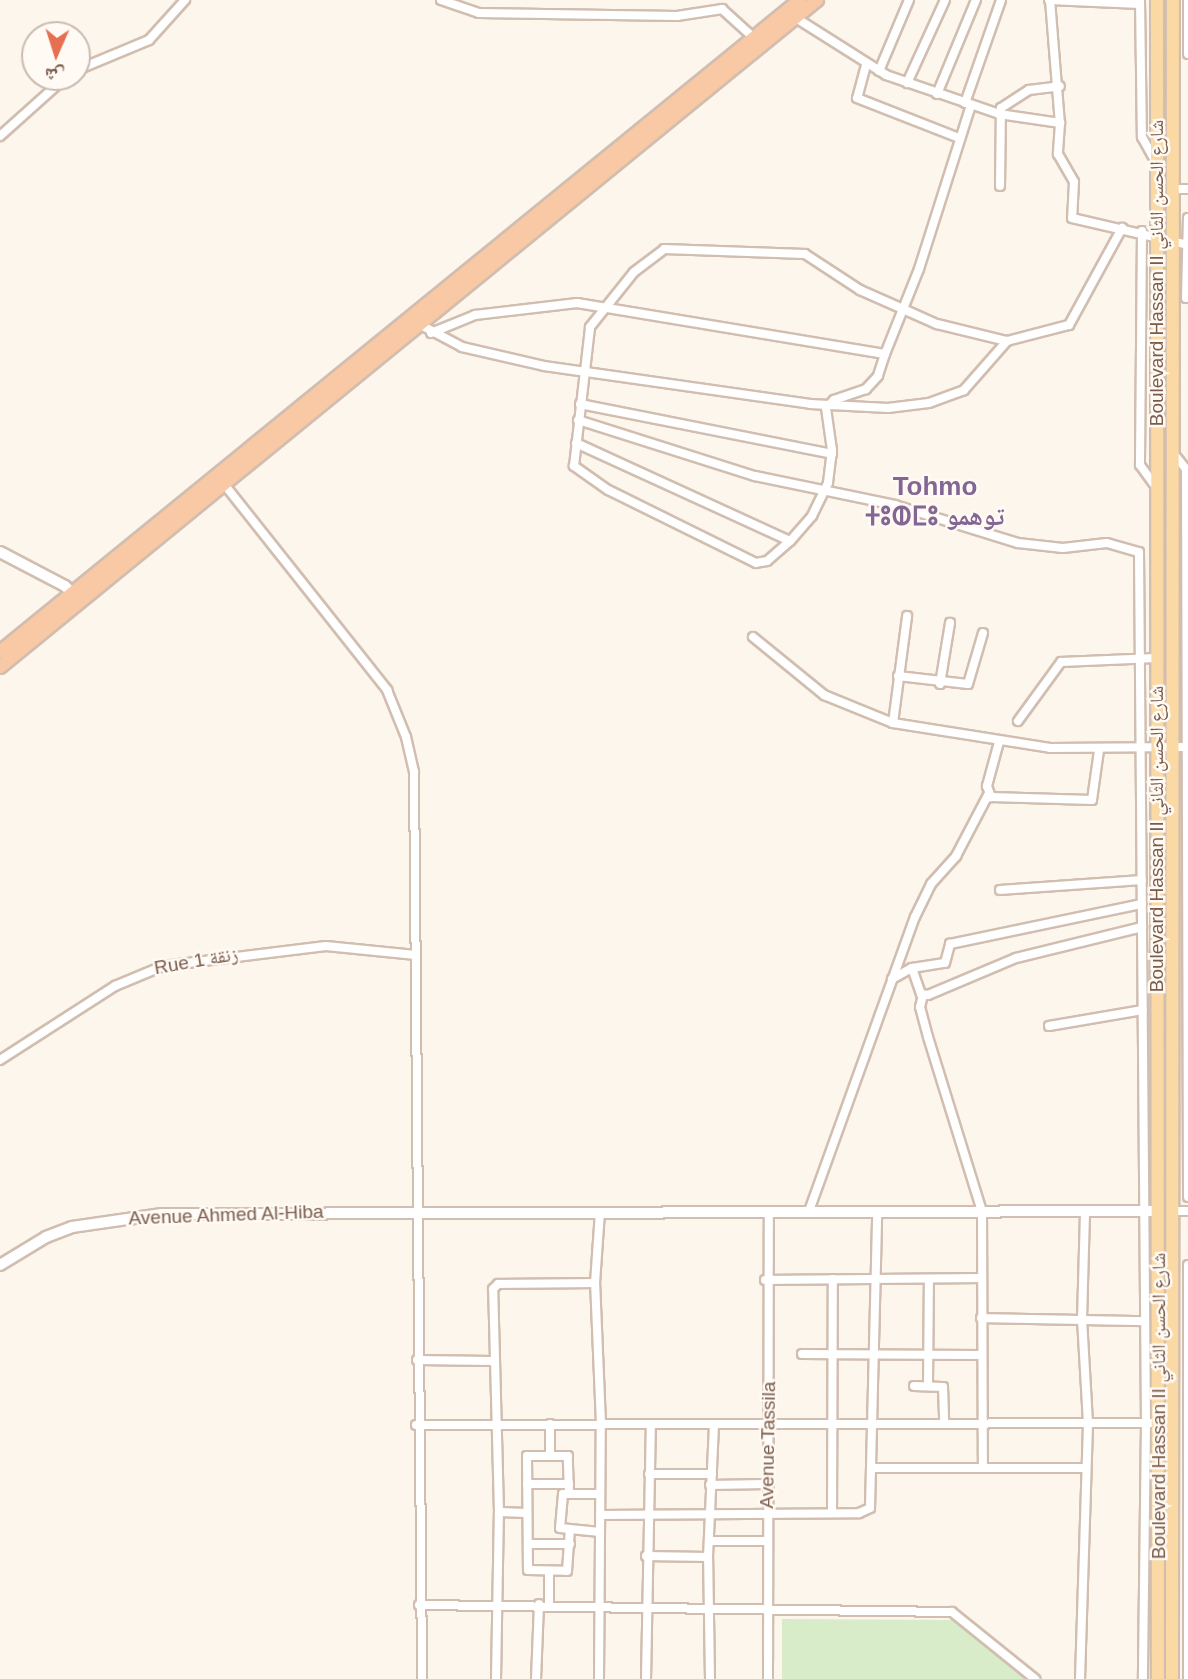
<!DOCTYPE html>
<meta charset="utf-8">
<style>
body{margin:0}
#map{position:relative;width:1188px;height:1679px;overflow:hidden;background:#fdf6ec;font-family:Arial,"Noto Naskh Arabic","Noto Sans Tifinagh",sans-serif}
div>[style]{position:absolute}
.green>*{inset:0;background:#d8ecc9}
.roads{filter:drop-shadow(2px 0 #d1beb0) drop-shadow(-2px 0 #d1beb0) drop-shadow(0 2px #d1beb0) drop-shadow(0 -2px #d1beb0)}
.minor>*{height:8px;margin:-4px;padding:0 4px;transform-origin:4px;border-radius:4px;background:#fff}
.tertiary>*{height:10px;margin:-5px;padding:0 5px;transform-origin:5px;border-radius:5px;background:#fff}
.primary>*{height:12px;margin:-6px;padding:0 6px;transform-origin:6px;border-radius:6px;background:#fbd9a5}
.trunk>*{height:12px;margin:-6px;padding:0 6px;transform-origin:6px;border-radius:6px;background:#f9c8a4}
span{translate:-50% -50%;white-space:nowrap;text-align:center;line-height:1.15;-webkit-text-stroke:5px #fffaf3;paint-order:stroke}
.street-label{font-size:19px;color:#7a5c4d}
.district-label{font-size:26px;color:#846695;font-weight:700}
.north{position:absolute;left:21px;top:21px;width:70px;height:70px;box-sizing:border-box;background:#fffaf3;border:2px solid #cabbb1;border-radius:50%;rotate:183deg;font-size:19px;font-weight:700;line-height:28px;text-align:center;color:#7a5c4d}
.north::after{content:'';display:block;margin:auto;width:24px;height:32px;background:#e76f51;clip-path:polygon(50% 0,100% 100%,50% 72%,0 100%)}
</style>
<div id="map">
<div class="green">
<div style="clip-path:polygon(782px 1619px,959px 1620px,1025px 1679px,782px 1679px)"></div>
</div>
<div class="roads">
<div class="minor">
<div style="left:441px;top:0;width:40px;rotate:18.9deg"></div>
<div style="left:479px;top:13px;width:198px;rotate:0.9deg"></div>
<div style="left:677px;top:16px;width:46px;rotate:-8.8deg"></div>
<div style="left:722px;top:9px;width:42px;rotate:42.1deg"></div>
<div style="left:1049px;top:0;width:91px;rotate:2.5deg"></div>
<div style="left:1050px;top:0;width:123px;rotate:85.4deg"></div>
<div style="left:1140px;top:0;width:137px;rotate:89.2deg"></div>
<div style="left:1142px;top:137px;width:31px;rotate:61deg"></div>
<div style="left:1188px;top:0;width:54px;rotate:90deg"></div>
<div style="left:796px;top:18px;width:107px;rotate:32.3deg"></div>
<div style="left:886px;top:75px;width:120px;rotate:19deg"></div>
<div style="left:999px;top:114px;width:62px;rotate:8.4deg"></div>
<div style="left:1060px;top:123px;width:31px;rotate:94deg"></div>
<div style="left:1058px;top:154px;width:32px;rotate:60deg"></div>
<div style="left:1074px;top:182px;width:36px;rotate:93deg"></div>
<div style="left:1072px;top:218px;width:119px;rotate:13.1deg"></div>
<div style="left:866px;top:65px;width:34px;rotate:105deg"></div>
<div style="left:857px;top:98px;width:110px;rotate:21.4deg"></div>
<div style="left:77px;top:70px;width:78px;rotate:-22.6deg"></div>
<div style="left:149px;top:40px;width:54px;rotate:-48deg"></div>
<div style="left:879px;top:71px;width:77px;rotate:-67.1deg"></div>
<div style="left:907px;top:83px;width:91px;rotate:-65.4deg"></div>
<div style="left:937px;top:94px;width:102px;rotate:-67.5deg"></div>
<div style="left:965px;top:103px;width:109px;rotate:-70.7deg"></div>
<div style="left:971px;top:105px;width:172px;rotate:107.6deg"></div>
<div style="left:919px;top:269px;width:92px;rotate:111.8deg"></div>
<div style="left:885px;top:354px;width:23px;rotate:108deg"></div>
<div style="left:878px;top:376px;width:18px;rotate:133deg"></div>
<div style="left:866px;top:389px;width:34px;rotate:161deg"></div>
<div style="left:834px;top:400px;width:11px;rotate:135deg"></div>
<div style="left:826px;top:408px;width:42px;rotate:81.9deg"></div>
<div style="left:832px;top:450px;width:33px;rotate:97deg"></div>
<div style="left:828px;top:483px;width:37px;rotate:116deg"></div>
<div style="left:812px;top:516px;width:33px;rotate:131deg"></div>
<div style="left:790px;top:541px;width:30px;rotate:139deg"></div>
<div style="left:767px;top:561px;width:11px;rotate:170deg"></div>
<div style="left:756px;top:563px;width:165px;rotate:-153.7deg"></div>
<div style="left:608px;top:490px;width:42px;rotate:-144.8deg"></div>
<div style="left:574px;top:466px;width:140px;rotate:-83.4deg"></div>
<div style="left:590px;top:327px;width:70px;rotate:-51.3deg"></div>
<div style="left:634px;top:272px;width:38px;rotate:-37deg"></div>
<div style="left:664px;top:249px;width:141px;rotate:2deg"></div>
<div style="left:805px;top:254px;width:66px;rotate:33.2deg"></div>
<div style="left:860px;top:290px;width:47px;rotate:23.8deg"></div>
<div style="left:903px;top:309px;width:37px;rotate:24deg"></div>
<div style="left:937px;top:324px;width:72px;rotate:13.7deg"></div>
<div style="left:1007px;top:341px;width:64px;rotate:-14.5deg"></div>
<div style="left:1069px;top:325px;width:111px;rotate:-61.3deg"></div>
<div style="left:0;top:136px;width:89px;rotate:-41.8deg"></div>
<div style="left:1000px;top:186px;width:78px;rotate:-89.3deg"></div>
<div style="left:1001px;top:108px;width:33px;rotate:-33deg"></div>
<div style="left:1029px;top:90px;width:31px;rotate:-7deg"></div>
<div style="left:1171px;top:189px;width:17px"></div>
<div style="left:1142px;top:231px;width:234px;rotate:90.5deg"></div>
<div style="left:1140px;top:465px;width:29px;rotate:54deg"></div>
<div style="left:1186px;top:298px;width:80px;rotate:-88.6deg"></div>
<div style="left:419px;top:324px;width:49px;rotate:28.1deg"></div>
<div style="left:462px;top:347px;width:84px;rotate:13deg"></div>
<div style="left:544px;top:366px;width:269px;rotate:8.1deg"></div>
<div style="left:810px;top:404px;width:78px;rotate:2.9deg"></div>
<div style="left:888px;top:408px;width:41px;rotate:-7deg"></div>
<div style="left:929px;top:403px;width:37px;rotate:-20deg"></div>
<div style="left:964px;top:390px;width:65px;rotate:-48.7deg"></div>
<div style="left:431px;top:333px;width:48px;rotate:-22.2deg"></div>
<div style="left:475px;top:315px;width:103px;rotate:-6.7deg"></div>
<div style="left:577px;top:303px;width:312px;rotate:9.4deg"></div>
<div style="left:580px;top:404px;width:257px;rotate:11.2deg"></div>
<div style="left:578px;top:420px;width:186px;rotate:17.6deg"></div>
<div style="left:755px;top:476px;width:143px;rotate:11.7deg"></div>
<div style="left:895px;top:505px;width:129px;rotate:17.2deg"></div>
<div style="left:1018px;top:543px;width:45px;rotate:6.3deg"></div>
<div style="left:1063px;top:548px;width:44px;rotate:-6.5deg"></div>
<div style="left:1107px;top:543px;width:33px;rotate:16deg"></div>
<div style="left:1139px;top:552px;width:871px;rotate:89.54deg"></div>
<div style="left:1146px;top:1423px;width:256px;rotate:90.7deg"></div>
<div style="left:576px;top:443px;width:235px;rotate:24.6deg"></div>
<div style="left:1173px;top:453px;width:21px;rotate:51deg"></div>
<div style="left:1186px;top:469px;width:728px;rotate:89.84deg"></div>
<div style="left:224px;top:484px;width:263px;rotate:51.6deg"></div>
<div style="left:387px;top:690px;width:51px;rotate:68deg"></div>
<div style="left:406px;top:737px;width:36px;rotate:77deg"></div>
<div style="left:414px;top:772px;width:907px;rotate:89.49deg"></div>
<div style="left:753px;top:637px;width:92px;rotate:39.2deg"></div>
<div style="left:824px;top:695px;width:74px;rotate:22.1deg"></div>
<div style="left:893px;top:723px;width:159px;rotate:9deg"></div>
<div style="left:1050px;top:748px;width:138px;rotate:-0.4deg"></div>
<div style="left:898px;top:676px;width:70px;rotate:6.5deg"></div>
<div style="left:968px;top:684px;width:53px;rotate:-73.6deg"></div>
<div style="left:940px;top:684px;width:62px;rotate:-80.7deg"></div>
<div style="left:1018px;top:721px;width:73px;rotate:-53.9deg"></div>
<div style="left:1061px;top:662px;width:95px;rotate:-2.4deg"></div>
<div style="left:893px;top:723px;width:108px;rotate:-82.5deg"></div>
<div style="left:999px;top:742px;width:46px;rotate:105.3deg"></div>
<div style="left:987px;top:786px;width:12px;rotate:70deg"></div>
<div style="left:991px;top:797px;width:101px;rotate:1.7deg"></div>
<div style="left:1092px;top:800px;width:50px;rotate:-82deg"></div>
<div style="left:1000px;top:890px;width:142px;rotate:-4deg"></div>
<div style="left:912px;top:968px;width:28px;rotate:71deg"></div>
<div style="left:921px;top:994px;width:7px;rotate:8deg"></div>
<div style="left:928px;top:995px;width:95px;rotate:-22.8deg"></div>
<div style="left:1016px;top:958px;width:130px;rotate:-13.8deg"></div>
<div style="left:892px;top:979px;width:23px;rotate:-29deg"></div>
<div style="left:912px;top:968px;width:33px;rotate:-9deg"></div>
<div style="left:945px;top:963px;width:20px;rotate:-75deg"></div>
<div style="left:950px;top:944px;width:196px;rotate:-11.8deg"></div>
<div style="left:923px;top:995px;width:12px;rotate:104deg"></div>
<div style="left:920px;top:1007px;width:31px;rotate:75deg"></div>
<div style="left:928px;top:1037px;width:182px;rotate:72.8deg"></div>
<div style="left:982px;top:1211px;width:256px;rotate:89.8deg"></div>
<div style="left:1049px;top:1026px;width:95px;rotate:-9.7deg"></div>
<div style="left:0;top:1060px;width:137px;rotate:-32.8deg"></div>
<div style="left:115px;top:986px;width:52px;rotate:-22.6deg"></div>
<div style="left:163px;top:966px;width:164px;rotate:-7deg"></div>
<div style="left:326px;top:946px;width:90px;rotate:5.7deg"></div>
<div style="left:809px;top:1211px;width:313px;rotate:-70.2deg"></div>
<div style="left:915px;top:917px;width:37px;rotate:-64deg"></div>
<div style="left:931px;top:884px;width:38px;rotate:-48deg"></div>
<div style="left:956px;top:856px;width:69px;rotate:-62.3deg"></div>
<div style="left:1173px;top:1211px;width:15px"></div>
<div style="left:765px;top:1280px;width:215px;rotate:-0.5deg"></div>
<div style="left:981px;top:1318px;width:163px;rotate:1.1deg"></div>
<div style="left:802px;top:1354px;width:180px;rotate:0.3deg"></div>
<div style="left:417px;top:1360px;width:75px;rotate:0.8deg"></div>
<div style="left:928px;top:1385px;width:106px;rotate:-89.5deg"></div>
<div style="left:914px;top:1386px;width:29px;rotate:2deg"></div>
<div style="left:943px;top:1387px;width:36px;rotate:88deg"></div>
<div style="left:416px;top:1425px;width:756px;rotate:-0.15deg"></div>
<div style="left:550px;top:1455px;width:31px;rotate:-90deg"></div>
<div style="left:873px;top:1468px;width:213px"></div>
<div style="left:649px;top:1474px;width:63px"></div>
<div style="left:527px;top:1484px;width:42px"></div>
<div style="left:710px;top:1485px;width:57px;rotate:-1deg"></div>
<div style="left:569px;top:1493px;width:37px;rotate:-92deg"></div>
<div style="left:568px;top:1456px;width:41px;rotate:180deg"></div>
<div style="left:527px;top:1456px;width:114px;rotate:89.5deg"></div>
<div style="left:528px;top:1570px;width:39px;rotate:1deg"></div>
<div style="left:567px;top:1571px;width:39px;rotate:-86deg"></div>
<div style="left:600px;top:1494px;width:37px;rotate:180deg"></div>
<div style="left:563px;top:1494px;width:34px;rotate:95deg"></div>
<div style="left:560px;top:1528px;width:40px;rotate:5.7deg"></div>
<div style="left:499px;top:1512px;width:28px;rotate:2deg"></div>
<div style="left:832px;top:1513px;width:234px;rotate:-89.8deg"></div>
<div style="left:600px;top:1515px;width:259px;rotate:-0.4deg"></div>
<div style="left:859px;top:1513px;width:12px;rotate:-24deg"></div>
<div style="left:870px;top:1508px;width:297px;rotate:-88.6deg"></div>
<div style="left:709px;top:1541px;width:58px"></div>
<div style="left:528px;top:1544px;width:42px"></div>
<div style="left:646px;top:1556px;width:62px;rotate:0.9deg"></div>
<div style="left:549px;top:1604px;width:32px;rotate:-90deg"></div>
<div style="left:419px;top:1605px;width:533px;rotate:0.75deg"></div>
<div style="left:952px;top:1612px;width:107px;rotate:38.9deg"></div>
<div style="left:496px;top:1679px;width:167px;rotate:-89deg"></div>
<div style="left:499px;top:1512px;width:223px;rotate:-91.5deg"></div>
<div style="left:493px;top:1289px;width:7px;rotate:-45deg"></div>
<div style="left:498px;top:1284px;width:97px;rotate:-0.6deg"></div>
<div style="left:536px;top:1679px;width:75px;rotate:-87.7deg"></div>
<div style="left:599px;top:1679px;width:255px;rotate:-89.6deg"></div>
<div style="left:601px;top:1424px;width:141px;rotate:-92.4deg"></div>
<div style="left:595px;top:1283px;width:71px;rotate:-86deg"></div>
<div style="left:646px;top:1679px;width:255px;rotate:-88.9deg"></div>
<div style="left:710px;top:1679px;width:122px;rotate:-90.9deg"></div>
<div style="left:708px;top:1557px;width:133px;rotate:-87.4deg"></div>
<div style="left:768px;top:1679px;width:467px;rotate:-89.9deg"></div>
<div style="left:1080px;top:1679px;width:256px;rotate:-88.2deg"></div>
<div style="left:1088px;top:1423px;width:103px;rotate:-93.3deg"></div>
<div style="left:1082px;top:1320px;width:109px;rotate:-88.4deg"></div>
<div style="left:1188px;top:1679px;width:414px;rotate:-90deg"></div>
</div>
<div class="tertiary">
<div style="left:0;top:552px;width:73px;rotate:27.6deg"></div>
<div style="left:65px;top:586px;width:17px;rotate:45deg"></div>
<div style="left:0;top:1265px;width:54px;rotate:-31.3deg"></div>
<div style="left:46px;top:1237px;width:28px;rotate:-21deg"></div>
<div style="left:72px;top:1227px;width:91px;rotate:-8.2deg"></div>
<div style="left:162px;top:1214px;width:996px;rotate:-0.17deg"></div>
</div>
<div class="primary">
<div style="left:1157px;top:0;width:1679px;rotate:89.97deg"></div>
<div style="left:1172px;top:1679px;width:1679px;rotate:-89.97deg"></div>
</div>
<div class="trunk">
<div style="left:0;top:652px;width:1032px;rotate:-39.18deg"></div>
<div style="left:0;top:667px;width:1055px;rotate:-39.23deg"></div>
</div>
</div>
<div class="street-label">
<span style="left:1157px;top:273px;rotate:-90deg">Boulevard Hassan II شارع الحسن الثاني</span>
<span style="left:1157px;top:839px;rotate:-90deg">Boulevard Hassan II شارع الحسن الثاني</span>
<span style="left:196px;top:961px;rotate:-10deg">Rue 1 زنقة</span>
<span style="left:226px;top:1215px;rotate:-2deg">Avenue Ahmed Al-Hiba</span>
<span style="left:1159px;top:1406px;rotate:-90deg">Boulevard Hassan II شارع الحسن الثاني</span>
<span style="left:768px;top:1445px;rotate:-89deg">Avenue Tassila</span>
</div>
<div class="district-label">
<span style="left:935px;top:502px">Tohmo<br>ⵜⵓⵀⵎⵓ توهمو</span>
</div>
<div class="north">ش</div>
</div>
